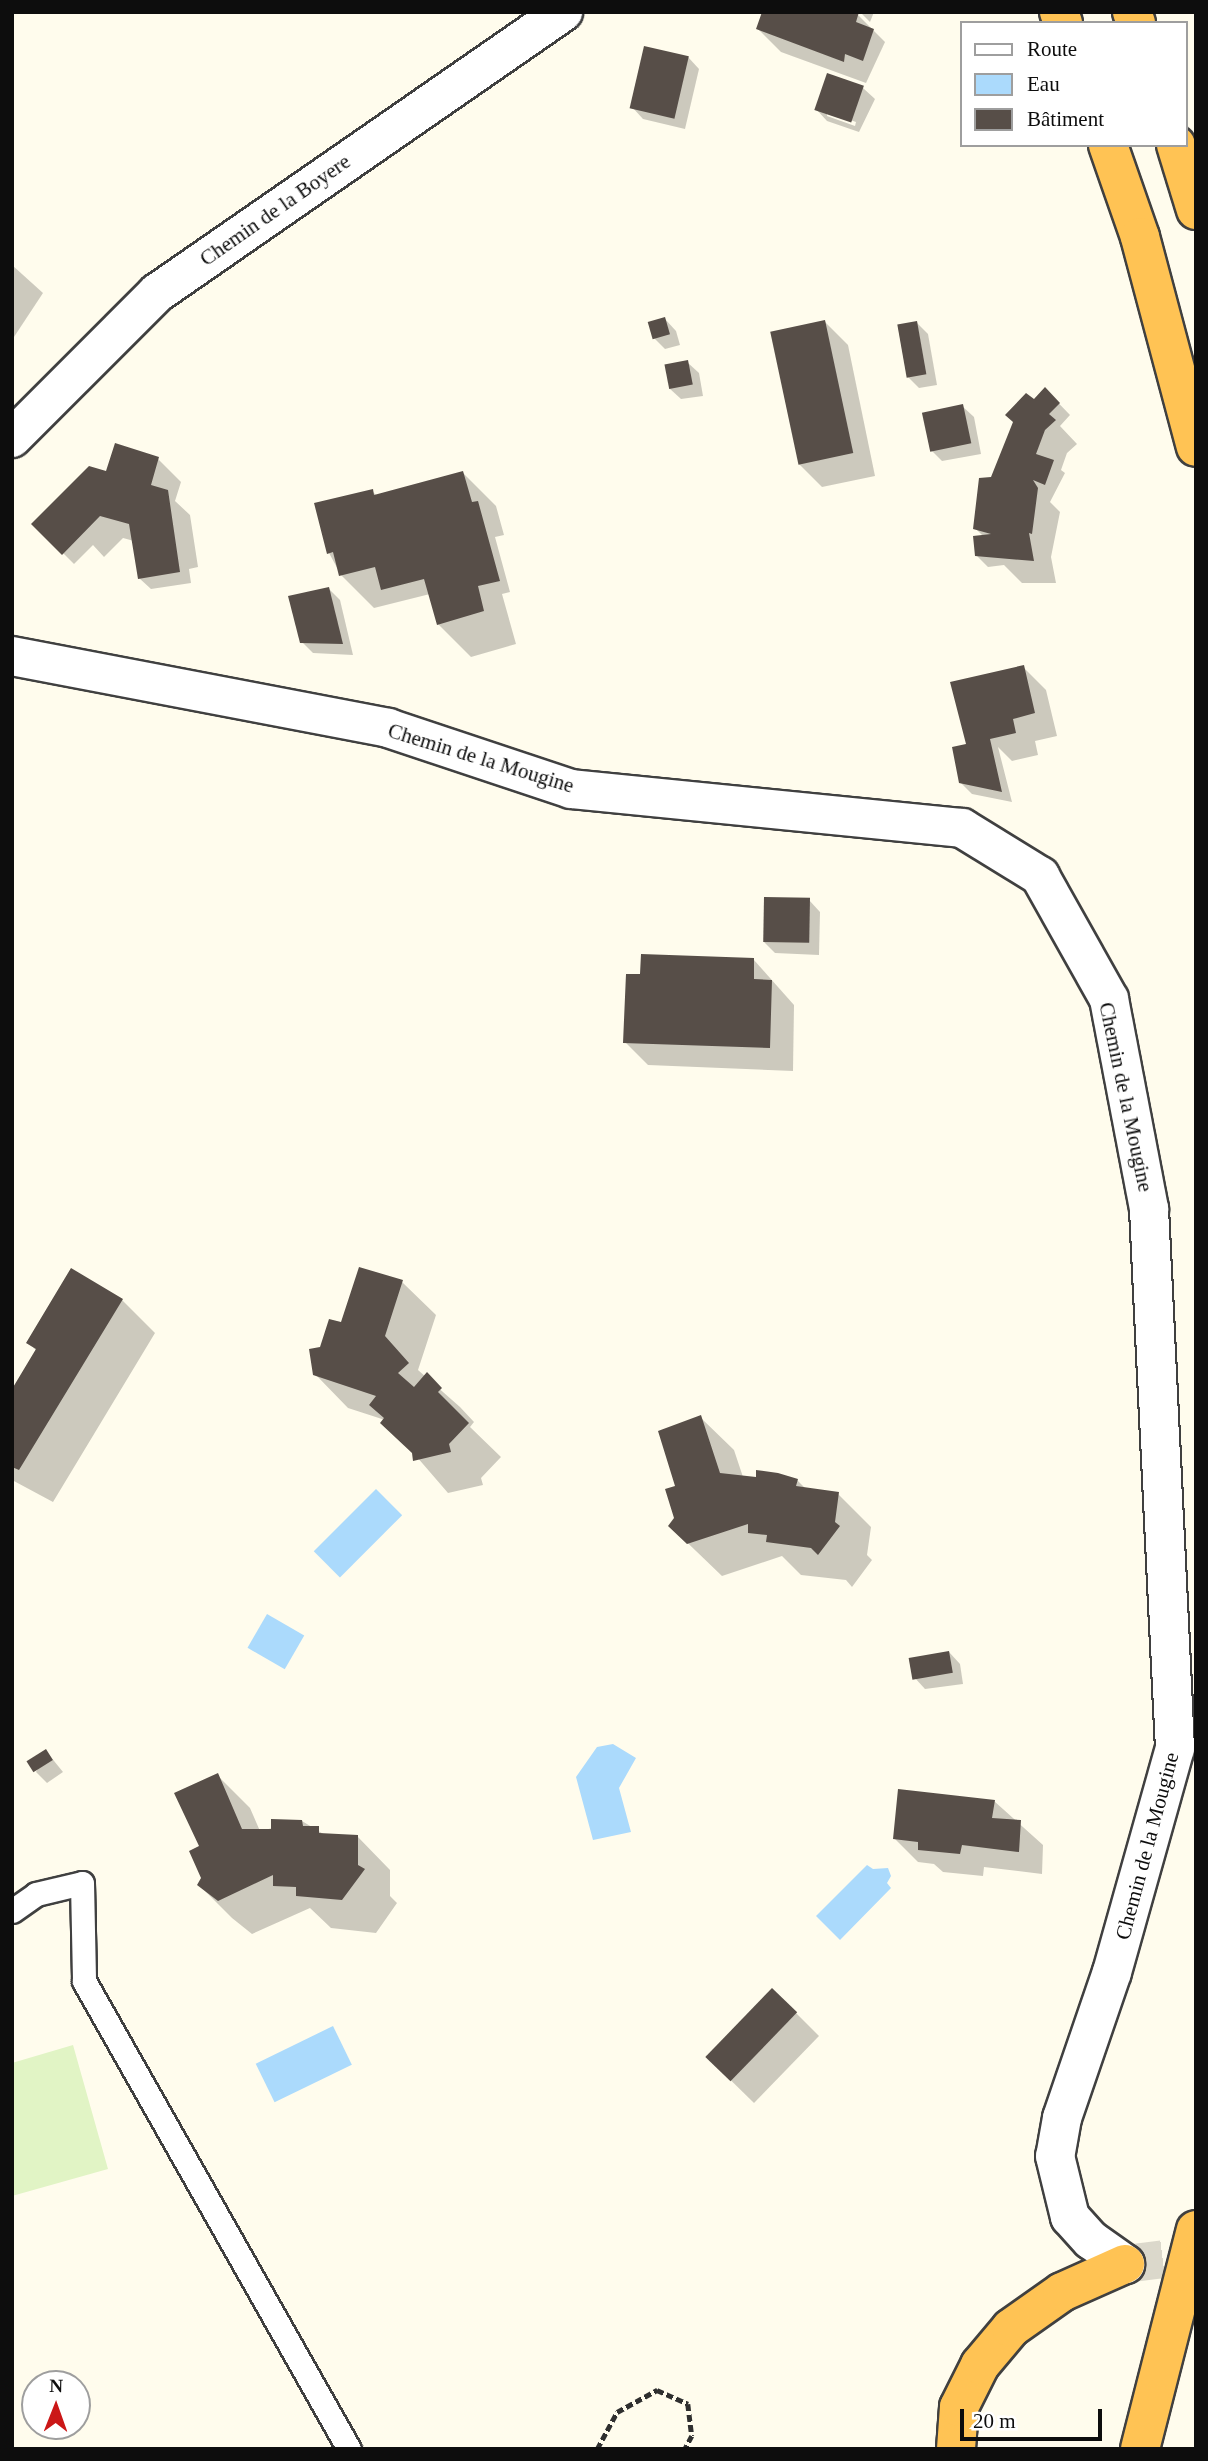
<!DOCTYPE html>
<meta charset="utf-8">
<style>
body{margin:0}
#map{position:relative;width:1208px;height:2461px;overflow:hidden;background:#fffced;font-family:Georgia,serif}
div>[style]{position:absolute}
.pitch>*{inset:0;background:#e1f4c5}
.water>*{inset:0;background:#abdafc;transform-origin:0 0}
.shadow>*{inset:0;background:#0003}
.building>*{inset:0;background:#574e48;transform-origin:0 0}
.trunk-tunnel>*{height:38px;margin-top:-19px;transform-origin:0;background:repeating-linear-gradient(90deg,#dbd8cb 0 38px,transparent 0 57px)}
.path>*{height:4.5px;margin-top:-2.25px;transform-origin:0;background:repeating-linear-gradient(90deg,#2f2f2f 0 7px,transparent 0 10.5px)}
.roads{filter:drop-shadow(2px 0 #404040) drop-shadow(-2px 0 #404040) drop-shadow(0 2px #404040) drop-shadow(0 -2px #404040)}
.service>*{height:23px;margin:-11.5px;padding:0 11.5px;transform-origin:11.5px;border-radius:11.5px;background:#fff}
.minor>*{height:38px;margin:-19px;padding:0 19px;transform-origin:19px;border-radius:19px;background:#fff}
.trunk>*{height:38px;margin:-19px;padding:0 19px;transform-origin:19px;border-radius:19px;background:#ffc354}
span{translate:-50% -50%;white-space:nowrap;text-align:center;line-height:1.15;-webkit-text-stroke:7px #fff;paint-order:stroke}
.street-label{font-size:21px;color:#0d0d0d}
.frame{position:absolute;inset:0;border:14px solid #0d0d0d;pointer-events:none}
.legend{position:absolute;left:960px;top:21px;width:228px;height:126px;box-sizing:border-box;background:#fff;border:2px solid #9e9e9e;margin:0;padding:9px 12px;list-style:none;font-size:21px;color:#0d0d0d}
.legend li{display:flex;align-items:center;gap:14px;height:35px}
.legend b{width:35px;border:2px solid #9e9e9e}
.north{position:absolute;left:21px;top:2370px;width:70px;height:70px;box-sizing:border-box;background:#fff;border:2px solid #9e9e9e;border-radius:50%;rotate:1deg;font-size:19px;font-weight:700;line-height:28px;text-align:center;color:#0d0d0d}
.north::after{content:'';display:block;margin:auto;width:24px;height:32px;background:#cb1717;clip-path:polygon(50% 0,100% 100%,50% 72%,0 100%)}
.scale{position:absolute;left:960px;top:2409px;width:142px;height:32px;box-sizing:border-box;border:4px solid #0d0d0d;border-top:0;padding-left:9px;font-size:21px;line-height:24px;white-space:nowrap;color:#0d0d0d;-webkit-text-stroke:5px #fff;paint-order:stroke}
</style>
<div id="map">
<div class="pitch">
<div style="clip-path:polygon(73px 2045px,108px 2169px,12px 2196px,12px 2063px)"></div>
</div>
<div class="water">
<div style="left:376px;top:1489px;width:37px;height:88px;rotate:45deg"></div>
<div style="left:267px;top:1614px;width:43px;height:39px;rotate:30deg"></div>
<div style="clip-path:polygon(613px 1744px,636px 1758px,619px 1788px,631px 1832px,593px 1840px,576px 1777px,597px 1747px)"></div>
<div style="clip-path:polygon(867px 1865px,873px 1869px,888px 1868px,891px 1876px,887px 1883px,891px 1888px,840px 1940px,816px 1916px)"></div>
<div style="left:333px;top:2026px;width:43px;height:86px;rotate:64deg"></div>
</div>
<div class="shadow">
<div style="clip-path:polygon(860px 12px,874px 12px,870px 22px)"></div>
<div style="clip-path:polygon(857px 14px,885px 42px,866px 83px,781px 52px,758px 29px)"></div>
<div style="clip-path:polygon(688px 57px,699px 69px,685px 129px,643px 119px,632px 107px)"></div>
<div style="clip-path:polygon(evenodd,828px 75px,863px 88px,875px 99px,859px 132px,827px 121px,816px 109px,828px 75px,827px 112px,856px 122px,855px 126px,827px 116px,827px 112px)"></div>
<div style="clip-path:polygon(12px 265px,43px 293px,12px 340px)"></div>
<div style="clip-path:polygon(665px 319px,676px 331px,680px 345px,665px 349px,653px 337px)"></div>
<div style="clip-path:polygon(825px 322px,848px 345px,875px 476px,822px 487px,799px 464px)"></div>
<div style="clip-path:polygon(917px 323px,928px 334px,937px 385px,919px 388px,908px 377px)"></div>
<div style="clip-path:polygon(687px 362px,699px 373px,703px 396px,681px 399px,669px 388px)"></div>
<div style="clip-path:polygon(1045px 389px,1070px 415px,1060px 426px,1077px 444px,1067px 453px,1061px 470px,1065px 473px,1050px 502px,1060px 512px,1051px 557px,1056px 583px,1022px 583px,1004px 565px,988px 567px,977px 556px,983px 536px,975px 528px,993px 479px,1045px 412px)"></div>
<div style="clip-path:polygon(962px 406px,974px 417px,981px 454px,942px 461px,931px 450px)"></div>
<div style="clip-path:polygon(158px 459px,181px 482px,175px 501px,190px 515px,198px 567px,189px 569px,191px 583px,151px 589px,139px 578px,134px 541px,123px 538px,104px 557px,93px 545px,74px 564px,34px 524px,107px 474px)"></div>
<div style="clip-path:polygon(463px 473px,496px 506px,504px 535px,495px 537px,510px 592px,502px 594px,516px 644px,471px 657px,438px 624px,430px 594px,374px 608px,341px 575px,329px 553px,372px 491px,377px 496px)"></div>
<div style="clip-path:polygon(329px 589px,340px 600px,353px 655px,313px 653px,302px 642px)"></div>
<div style="clip-path:polygon(1023px 667px,1046px 690px,1057px 736px,1035px 741px,1038px 755px,1012px 761px,998px 747px,1012px 802px,972px 794px,961px 783px,968px 746px)"></div>
<div style="clip-path:polygon(809px 900px,820px 912px,819px 955px,775px 953px,764px 942px)"></div>
<div style="clip-path:polygon(754px 960px,794px 1005px,793px 1071px,648px 1065px,625px 1042px,642px 976px)"></div>
<div style="clip-path:polygon(360px 1269px,402px 1282px,436px 1315px,418px 1370px,460px 1407px,474px 1422px,470px 1427px,501px 1457px,481px 1478px,483px 1485px,448px 1493px,385px 1420px,348px 1408px,315px 1374px,322px 1349px,342px 1325px)"></div>
<div style="clip-path:polygon(122px 1300px,155px 1333px,53px 1502px,12px 1480px,12px 1392px,37px 1351px,28px 1343px)"></div>
<div style="clip-path:polygon(700px 1417px,734px 1450px,743px 1477px,797px 1480px,806px 1489px,838px 1494px,871px 1527px,867px 1555px,872px 1560px,852px 1587px,846px 1580px,801px 1575px,782px 1556px,722px 1576px,670px 1526px,676px 1518px,677px 1487px)"></div>
<div style="clip-path:polygon(949px 1652px,960px 1664px,963px 1684px,925px 1689px,914px 1677px)"></div>
<div style="clip-path:polygon(46px 1751px,63px 1772px,47px 1783px,36px 1772px)"></div>
<div style="clip-path:polygon(217px 1775px,250px 1808px,260px 1831px,302px 1821px,325px 1835px,357px 1836px,390px 1870px,390px 1896px,397px 1903px,376px 1933px,331px 1928px,310px 1908px,252px 1934px,232px 1918px,199px 1885px,204px 1877px,201px 1847px)"></div>
<div style="clip-path:polygon(994px 1801px,1043px 1845px,1042px 1874px,984px 1867px,983px 1876px,943px 1872px,934px 1864px,918px 1862px,895px 1839px)"></div>
<div style="clip-path:polygon(796px 2013px,819px 2036px,754px 2103px,706px 2056px)"></div>
</div>
<div class="building">
<div style="clip-path:polygon(762px 12px,859px 12px,856px 22px,874px 29px,863px 61px,845px 54px,844px 62px,756px 29px)"></div>
<div style="left:644px;top:46px;width:46px;height:64px;rotate:13deg"></div>
<div style="left:827px;top:73px;width:39px;height:39px;rotate:19deg"></div>
<div style="left:665px;top:317px;width:18px;height:18px;rotate:74deg"></div>
<div style="left:825px;top:320px;width:136px;height:56px;rotate:78deg"></div>
<div style="left:917px;top:321px;width:54px;height:20px;rotate:80deg"></div>
<div style="left:688px;top:360px;width:25px;height:24px;rotate:79deg"></div>
<div style="clip-path:polygon(1045px 387px,1060px 403px,1049px 414px,1056px 420px,1045px 430px,1036px 454px,1054px 460px,1045px 485px,1033px 480px,1038px 488px,1032px 534px,1029px 533px,1034px 561px,975px 556px,973px 536px,991px 534px,973px 529px,979px 478px,991px 477px,1013px 422px,1005px 415px,1026px 393px,1034px 399px)"></div>
<div style="left:963px;top:404px;width:40px;height:42px;rotate:78deg"></div>
<div style="clip-path:polygon(115px 443px,159px 457px,151px 485px,168px 490px,180px 572px,138px 579px,129px 524px,100px 516px,62px 555px,31px 524px,89px 466px,106px 471px)"></div>
<div style="clip-path:polygon(463px 471px,472px 502px,478px 501px,500px 581px,478px 586px,484px 611px,437px 625px,424px 579px,381px 590px,375px 567px,339px 576px,333px 552px,327px 554px,314px 503px,373px 489px,374px 495px)"></div>
<div style="clip-path:polygon(329px 587px,343px 644px,300px 643px,288px 596px)"></div>
<div style="clip-path:polygon(1024px 665px,1035px 713px,1013px 719px,1016px 733px,990px 739px,1002px 792px,959px 783px,952px 747px,966px 744px,950px 682px)"></div>
<div style="left:764px;top:897px;width:46px;height:45px;rotate:1deg"></div>
<div style="clip-path:polygon(641px 954px,754px 958px,754px 979px,772px 980px,770px 1048px,623px 1043px,626px 974px,640px 974px)"></div>
<div style="clip-path:polygon(359px 1267px,403px 1280px,385px 1336px,409px 1363px,398px 1373px,414px 1387px,427px 1372px,442px 1388px,438px 1392px,469px 1423px,449px 1444px,451px 1452px,413px 1461px,412px 1453px,380px 1423px,384px 1418px,369px 1405px,376px 1396px,313px 1375px,309px 1349px,320px 1347px,329px 1319px,341px 1322px)"></div>
<div style="clip-path:polygon(71px 1268px,123px 1299px,19px 1470px,12px 1467px,12px 1389px,36px 1349px,26px 1343px)"></div>
<div style="clip-path:polygon(701px 1415px,720px 1473px,756px 1477px,756px 1470px,778px 1473px,798px 1479px,796px 1486px,839px 1492px,835px 1522px,840px 1526px,818px 1555px,811px 1548px,766px 1542px,767px 1535px,748px 1533px,748px 1524px,687px 1544px,668px 1526px,674px 1518px,665px 1489px,675px 1486px,658px 1431px)"></div>
<div style="left:949px;top:1651px;width:22px;height:41px;rotate:80deg"></div>
<div style="left:46px;top:1749px;width:13px;height:23px;rotate:58deg"></div>
<div style="clip-path:polygon(218px 1773px,242px 1829px,271px 1829px,271px 1819px,302px 1820px,303px 1826px,319px 1826px,319px 1833px,358px 1835px,358px 1865px,365px 1869px,342px 1900px,296px 1896px,296px 1887px,273px 1886px,273px 1875px,218px 1901px,197px 1885px,201px 1878px,189px 1851px,199px 1846px,174px 1793px)"></div>
<div style="clip-path:polygon(898px 1789px,995px 1800px,992px 1818px,1021px 1820px,1019px 1852px,962px 1845px,960px 1854px,918px 1850px,918px 1842px,893px 1839px)"></div>
<div style="left:772px;top:1988px;width:35px;height:96px;rotate:44deg"></div>
</div>
<div class="trunk-tunnel">
<div style="left:1125px;top:2264px;width:72px;rotate:-7.2deg"></div>
</div>
<div class="path">
<div style="left:597px;top:2449px;width:42px;rotate:-61.6deg"></div>
<div style="left:617px;top:2412px;width:46px;rotate:-28.8deg"></div>
<div style="left:657px;top:2390px;width:34px;rotate:24deg"></div>
<div style="left:688px;top:2404px;width:32px;rotate:83deg"></div>
<div style="left:692px;top:2436px;width:15px;rotate:118deg"></div>
</div>
<div class="roads">
<div class="service">
<div style="left:12px;top:1911px;width:29px;rotate:-35deg"></div>
<div style="left:36px;top:1894px;width:47px;rotate:-13.4deg"></div>
<div style="left:82px;top:1883px;width:98px;rotate:88.8deg"></div>
<div style="left:84px;top:1981px;width:538px;rotate:60.48deg"></div>
</div>
<div class="minor">
<div style="left:12px;top:438px;width:205px;rotate:-45deg"></div>
<div style="left:157px;top:293px;width:494px;rotate:-34.7deg"></div>
<div style="left:12px;top:656px;width:383px;rotate:10.8deg"></div>
<div style="left:388px;top:728px;width:193px;rotate:18.4deg"></div>
<div style="left:571px;top:789px;width:393px;rotate:5.7deg"></div>
<div style="left:962px;top:828px;width:92px;rotate:31.6deg"></div>
<div style="left:1040px;top:876px;width:141px;rotate:60.7deg"></div>
<div style="left:1109px;top:999px;width:214px;rotate:79.2deg"></div>
<div style="left:1149px;top:1209px;width:540px;rotate:87.24deg"></div>
<div style="left:1175px;top:1748px;width:233px;rotate:105.7deg"></div>
<div style="left:1112px;top:1972px;width:154px;rotate:108.9deg"></div>
<div style="left:1062px;top:2118px;width:39px;rotate:100deg"></div>
<div style="left:1055px;top:2156px;width:63px;rotate:76.2deg"></div>
<div style="left:1070px;top:2217px;width:31px;rotate:48deg"></div>
<div style="left:1091px;top:2240px;width:42px;rotate:35.2deg"></div>
</div>
<div class="trunk">
<div style="left:1059px;top:12px;width:12px;rotate:70deg"></div>
<div style="left:1132px;top:12px;width:12px;rotate:70deg"></div>
<div style="left:1108px;top:145px;width:97px;rotate:70.8deg"></div>
<div style="left:1140px;top:237px;width:217px;rotate:75.1deg"></div>
<div style="left:1176px;top:145px;width:68px;rotate:72.9deg"></div>
<div style="left:956px;top:2449px;width:42px;rotate:-85.9deg"></div>
<div style="left:959px;top:2407px;width:47px;rotate:-63.4deg"></div>
<div style="left:980px;top:2365px;width:48px;rotate:-50deg"></div>
<div style="left:1011px;top:2328px;width:62px;rotate:-35.2deg"></div>
<div style="left:1062px;top:2292px;width:69px;rotate:-24deg"></div>
<div style="left:1140px;top:2449px;width:226px;rotate:-75.7deg"></div>
</div>
</div>
<div class="street-label">
<span style="left:275px;top:210px;rotate:-35deg">Chemin de la Boyere</span>
<span style="left:481px;top:758px;rotate:17deg">Chemin de la Mougine</span>
<span style="left:1126px;top:1097px;rotate:78deg">Chemin de la Mougine</span>
<span style="left:1147px;top:1846px;rotate:-75deg">Chemin de la Mougine</span>
</div>
<div class="frame"></div>
<ul class="legend">
<li><b style="height:9px;background:#fff"></b>Route</li>
<li><b style="height:19px;background:#abdafc"></b>Eau</li>
<li><b style="height:19px;background:#574e48"></b>Bâtiment</li>
</ul>
<div class="north">N</div>
<div class="scale">20 m</div>
</div>
